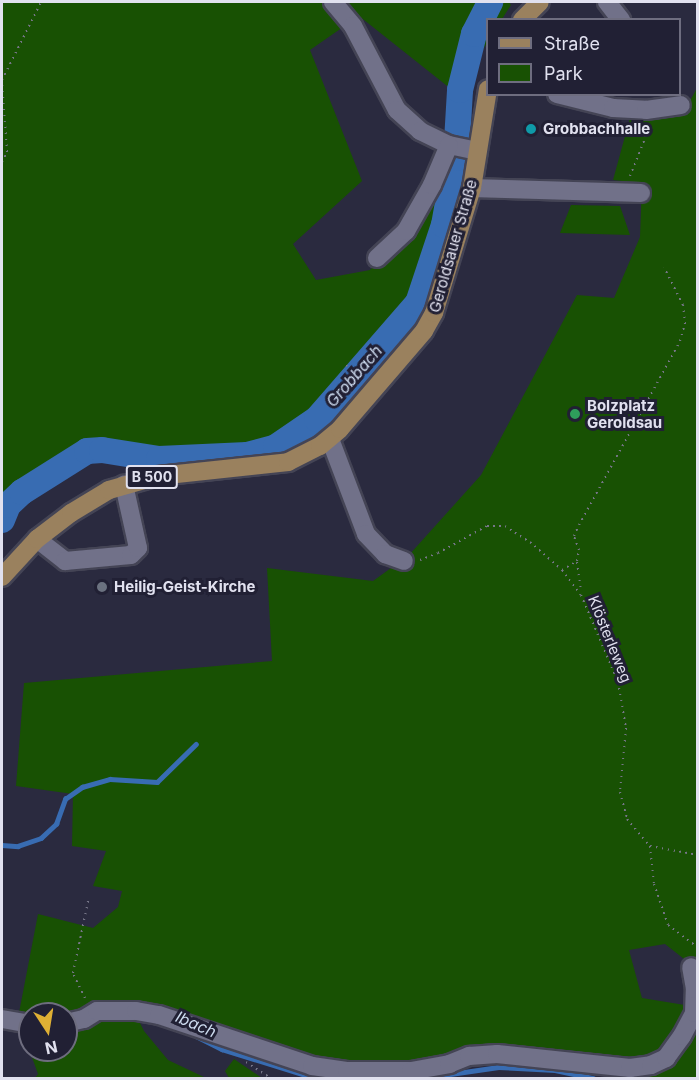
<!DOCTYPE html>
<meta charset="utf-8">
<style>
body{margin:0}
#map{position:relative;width:699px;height:1080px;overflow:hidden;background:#2a2a3f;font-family:Inter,sans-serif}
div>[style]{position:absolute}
.green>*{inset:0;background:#185103}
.stream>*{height:4.5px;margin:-2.25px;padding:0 2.25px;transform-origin:2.25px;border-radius:2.25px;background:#386cb2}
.river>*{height:26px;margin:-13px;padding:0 13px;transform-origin:13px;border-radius:13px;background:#386cb2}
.path>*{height:2px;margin-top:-1px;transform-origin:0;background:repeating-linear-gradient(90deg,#767688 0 1.5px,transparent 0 6px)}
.roads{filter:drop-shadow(2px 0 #445) drop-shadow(-2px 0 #445) drop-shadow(0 2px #445) drop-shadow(0 -2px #445)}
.minor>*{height:18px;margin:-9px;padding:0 9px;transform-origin:9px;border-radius:9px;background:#717189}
.major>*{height:18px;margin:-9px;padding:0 9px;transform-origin:9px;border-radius:9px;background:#9a815e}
.dots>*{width:16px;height:16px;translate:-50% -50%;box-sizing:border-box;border:3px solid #212034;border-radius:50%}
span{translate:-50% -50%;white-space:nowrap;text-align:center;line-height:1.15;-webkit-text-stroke:6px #212034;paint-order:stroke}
.shield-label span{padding:2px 4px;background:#212034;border:2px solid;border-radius:4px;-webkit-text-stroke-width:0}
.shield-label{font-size:14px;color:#e1e1ef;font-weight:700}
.poi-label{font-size:15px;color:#e1e1ef;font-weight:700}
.left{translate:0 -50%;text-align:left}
.street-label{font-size:15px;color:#e1e1ef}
.water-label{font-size:16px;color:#cddbef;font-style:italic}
.frame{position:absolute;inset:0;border:3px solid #e1e1ef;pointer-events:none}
.legend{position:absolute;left:486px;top:18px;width:195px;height:78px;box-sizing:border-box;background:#212034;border:2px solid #6e6d7f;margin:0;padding:8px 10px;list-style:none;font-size:18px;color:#e1e1ef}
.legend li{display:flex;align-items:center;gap:12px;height:30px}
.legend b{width:30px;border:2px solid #6e6d7f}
.north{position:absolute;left:18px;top:1002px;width:60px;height:60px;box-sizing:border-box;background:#212034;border:2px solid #6e6d7f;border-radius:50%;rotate:168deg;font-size:16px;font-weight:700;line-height:24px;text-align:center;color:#e1e1ef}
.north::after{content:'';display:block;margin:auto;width:21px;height:27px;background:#dfb034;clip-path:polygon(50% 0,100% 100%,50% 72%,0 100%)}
</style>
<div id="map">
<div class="green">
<div style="clip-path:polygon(2px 2px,509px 2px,511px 5px,502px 19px,488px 20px,487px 43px,456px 93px,359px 16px,310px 50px,362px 181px,293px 244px,316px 280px,370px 270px,406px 231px,432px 185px,447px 192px,428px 263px,426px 315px,365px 387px,310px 444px,271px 456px,153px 464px,129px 457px,91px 456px,15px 505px,2px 529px)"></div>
<div style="clip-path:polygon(evenodd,697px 88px,697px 985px,693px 966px,665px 944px,629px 950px,642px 998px,697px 1007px,697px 1078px,638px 1078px,506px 1049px,394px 1076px,312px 1074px,159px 1015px,138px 1019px,144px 1031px,168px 1060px,206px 1078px,35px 1078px,38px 1074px,18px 1018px,38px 914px,93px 928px,118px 907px,122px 891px,93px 886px,106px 851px,72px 846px,73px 794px,16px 786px,24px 683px,272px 661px,267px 568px,373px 581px,409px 555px,481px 475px,577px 295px,614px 298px,640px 237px,642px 183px,613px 180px,630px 118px,686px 108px,697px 88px,30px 1014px,66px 1014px,66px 1050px,30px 1050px,30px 1014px)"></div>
<div style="clip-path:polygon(571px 205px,620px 206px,630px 235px,560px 233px)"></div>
<div style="clip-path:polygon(234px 1059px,262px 1078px,229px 1078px,225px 1071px)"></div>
</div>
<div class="stream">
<div style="left:2px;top:845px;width:16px;rotate:4deg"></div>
<div style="left:18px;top:846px;width:24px;rotate:-19deg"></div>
<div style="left:41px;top:838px;width:21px;rotate:-43deg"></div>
<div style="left:56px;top:824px;width:27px;rotate:-70deg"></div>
<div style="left:65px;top:799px;width:21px;rotate:-35deg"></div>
<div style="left:82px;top:787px;width:29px;rotate:-16deg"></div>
<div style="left:110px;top:779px;width:47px;rotate:3.7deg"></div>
<div style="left:157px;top:782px;width:54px;rotate:-44.3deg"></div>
<div style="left:196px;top:1036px;width:29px;rotate:27deg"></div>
<div style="left:222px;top:1049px;width:97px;rotate:17.3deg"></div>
<div style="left:423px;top:1078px;width:76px;rotate:-8.3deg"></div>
<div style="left:498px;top:1067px;width:57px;rotate:3deg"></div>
<div style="left:555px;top:1070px;width:39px;rotate:12deg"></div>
</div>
<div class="river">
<div style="left:2px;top:520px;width:16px;rotate:-68deg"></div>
<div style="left:8px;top:505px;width:19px;rotate:-43deg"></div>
<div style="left:22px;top:492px;width:77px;rotate:-32.2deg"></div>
<div style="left:87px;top:451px;width:15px;rotate:-4deg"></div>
<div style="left:102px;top:450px;width:58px;rotate:9deg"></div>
<div style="left:159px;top:459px;width:88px;rotate:-2.6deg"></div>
<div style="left:247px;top:455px;width:30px;rotate:-15deg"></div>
<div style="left:276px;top:447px;width:50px;rotate:-34.3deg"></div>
<div style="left:317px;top:419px;width:154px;rotate:-49deg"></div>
<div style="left:418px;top:303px;width:82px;rotate:-71.6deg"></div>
<div style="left:444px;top:225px;width:68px;rotate:-79.8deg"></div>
<div style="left:456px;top:158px;width:68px;rotate:-86.6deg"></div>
<div style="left:460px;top:90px;width:58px;rotate:-76deg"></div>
<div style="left:474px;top:34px;width:36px;rotate:-63deg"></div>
</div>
<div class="path">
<div style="left:2px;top:162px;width:11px;rotate:-63deg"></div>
<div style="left:7px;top:152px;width:72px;rotate:-94deg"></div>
<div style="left:2px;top:80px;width:87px;rotate:-63.4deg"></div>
<div style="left:630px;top:176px;width:54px;rotate:-68.2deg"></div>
<div style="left:346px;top:365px;width:21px;rotate:45deg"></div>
<div style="left:420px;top:560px;width:19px;rotate:-21deg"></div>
<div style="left:438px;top:553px;width:56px;rotate:-28.9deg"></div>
<div style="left:487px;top:526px;width:18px"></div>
<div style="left:505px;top:526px;width:30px;rotate:33deg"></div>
<div style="left:530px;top:542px;width:43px;rotate:41.2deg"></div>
<div style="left:562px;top:570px;width:31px;rotate:53deg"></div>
<div style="left:581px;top:595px;width:95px;rotate:67deg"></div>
<div style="left:618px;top:682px;width:47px;rotate:80.1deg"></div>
<div style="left:626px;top:728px;width:64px;rotate:95.4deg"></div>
<div style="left:620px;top:792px;width:28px;rotate:75deg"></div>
<div style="left:627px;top:819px;width:35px;rotate:50deg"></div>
<div style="left:650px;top:846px;width:38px;rotate:84deg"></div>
<div style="left:654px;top:884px;width:43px;rotate:71.1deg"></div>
<div style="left:668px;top:925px;width:38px;rotate:37deg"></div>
<div style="left:577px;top:562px;width:30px;rotate:82deg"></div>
<div style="left:562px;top:570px;width:17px;rotate:-31deg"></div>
<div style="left:577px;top:561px;width:11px;rotate:-80deg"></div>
<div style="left:579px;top:550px;width:15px;rotate:-110deg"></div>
<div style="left:574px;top:536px;width:12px;rotate:-66deg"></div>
<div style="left:579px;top:525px;width:210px;rotate:-61.2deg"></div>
<div style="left:680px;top:341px;width:18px;rotate:-74deg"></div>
<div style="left:685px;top:324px;width:19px;rotate:-96deg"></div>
<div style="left:683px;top:305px;width:42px;rotate:-116.6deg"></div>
<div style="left:650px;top:846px;width:49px;rotate:10.6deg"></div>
<div style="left:85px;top:998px;width:28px;rotate:-116deg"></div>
<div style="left:73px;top:973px;width:74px;rotate:-78.2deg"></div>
<div style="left:246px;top:1062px;width:30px;rotate:33deg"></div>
</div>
<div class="roads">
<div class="minor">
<div style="left:333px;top:2px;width:31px;rotate:50deg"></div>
<div style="left:353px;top:26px;width:95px;rotate:62.4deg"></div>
<div style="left:397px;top:110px;width:31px;rotate:42deg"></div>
<div style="left:420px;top:131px;width:32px;rotate:26deg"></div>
<div style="left:449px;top:145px;width:29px;rotate:12deg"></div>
<div style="left:607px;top:2px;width:23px;rotate:52deg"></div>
<div style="left:557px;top:94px;width:58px;rotate:14deg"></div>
<div style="left:613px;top:108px;width:33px;rotate:3deg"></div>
<div style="left:646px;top:110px;width:35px;rotate:-8deg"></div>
<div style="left:472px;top:188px;width:169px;rotate:1.7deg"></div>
<div style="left:377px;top:258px;width:40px;rotate:-43deg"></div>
<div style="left:406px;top:231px;width:53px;rotate:-60.5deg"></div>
<div style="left:432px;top:185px;width:43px;rotate:-67deg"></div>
<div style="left:330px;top:439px;width:102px;rotate:69.2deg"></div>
<div style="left:366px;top:534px;width:28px;rotate:46deg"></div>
<div style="left:385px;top:554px;width:20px;rotate:20deg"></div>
<div style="left:37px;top:539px;width:36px;rotate:38deg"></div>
<div style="left:65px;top:561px;width:66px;rotate:-5.2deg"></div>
<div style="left:131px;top:555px;width:10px;rotate:-45deg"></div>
<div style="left:138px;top:548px;width:65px;rotate:-102.5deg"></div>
<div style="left:2px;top:1019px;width:28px;rotate:10deg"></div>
<div style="left:66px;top:1023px;width:18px;rotate:-13deg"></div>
<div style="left:84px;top:1019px;width:15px;rotate:-32deg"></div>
<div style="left:97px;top:1011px;width:39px"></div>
<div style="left:136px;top:1011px;width:23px;rotate:10deg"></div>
<div style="left:159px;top:1015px;width:161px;rotate:18.4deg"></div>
<div style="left:312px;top:1066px;width:35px;rotate:8deg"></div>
<div style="left:347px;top:1071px;width:64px"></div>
<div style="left:411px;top:1071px;width:39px;rotate:-10deg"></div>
<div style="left:449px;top:1064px;width:22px;rotate:-22deg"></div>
<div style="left:469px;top:1056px;width:28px;rotate:-4deg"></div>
<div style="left:497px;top:1054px;width:134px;rotate:6deg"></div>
<div style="left:630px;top:1068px;width:21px;rotate:-8deg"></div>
<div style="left:651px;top:1065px;width:17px;rotate:-25deg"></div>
<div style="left:666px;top:1058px;width:27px;rotate:-54deg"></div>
<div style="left:682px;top:1036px;width:26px;rotate:-62deg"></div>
<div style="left:694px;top:1013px;width:24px;rotate:-88deg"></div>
<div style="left:695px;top:989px;width:22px;rotate:-100deg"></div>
</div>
<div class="major">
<div style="left:522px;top:20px;width:25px;rotate:-45deg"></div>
<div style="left:2px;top:577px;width:52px;rotate:-47.4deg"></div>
<div style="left:37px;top:539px;width:43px;rotate:-37.4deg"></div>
<div style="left:71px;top:513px;width:44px;rotate:-31.2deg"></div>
<div style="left:109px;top:490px;width:51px;rotate:-15.9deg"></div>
<div style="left:158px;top:476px;width:131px;rotate:-6.1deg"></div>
<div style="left:288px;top:462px;width:36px;rotate:-27deg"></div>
<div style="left:320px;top:446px;width:26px;rotate:-40deg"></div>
<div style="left:340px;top:429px;width:129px;rotate:-49.4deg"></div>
<div style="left:424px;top:331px;width:21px;rotate:-61deg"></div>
<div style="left:434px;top:313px;width:131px;rotate:-73.1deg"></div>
<div style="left:472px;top:188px;width:100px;rotate:-80.8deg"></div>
</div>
</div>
<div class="dots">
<div style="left:531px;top:129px;background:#0f9aa8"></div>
<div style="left:575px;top:414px;background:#2e9e5b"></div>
<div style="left:102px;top:587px;background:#6b7280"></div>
</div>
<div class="shield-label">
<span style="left:152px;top:477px">B 500</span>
</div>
<div class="poi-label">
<span class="left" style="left:543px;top:129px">Grobbachhalle</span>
<span class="left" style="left:587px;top:414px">Bolzplatz<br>Geroldsau</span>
<span class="left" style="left:114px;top:587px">Heilig-Geist-Kirche</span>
</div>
<div class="street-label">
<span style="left:453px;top:246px;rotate:-74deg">Geroldsauer Straße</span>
<span style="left:610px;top:639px;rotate:68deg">Klösterleweg</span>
</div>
<div class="water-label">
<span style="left:354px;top:376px;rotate:-49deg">Grobbach</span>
<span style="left:196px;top:1024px;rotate:23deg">Ibach</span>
</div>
<div class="frame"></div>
<ul class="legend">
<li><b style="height:8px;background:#9a815e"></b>Straße</li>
<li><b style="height:16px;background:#185103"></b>Park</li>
</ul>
<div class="north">N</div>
</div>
